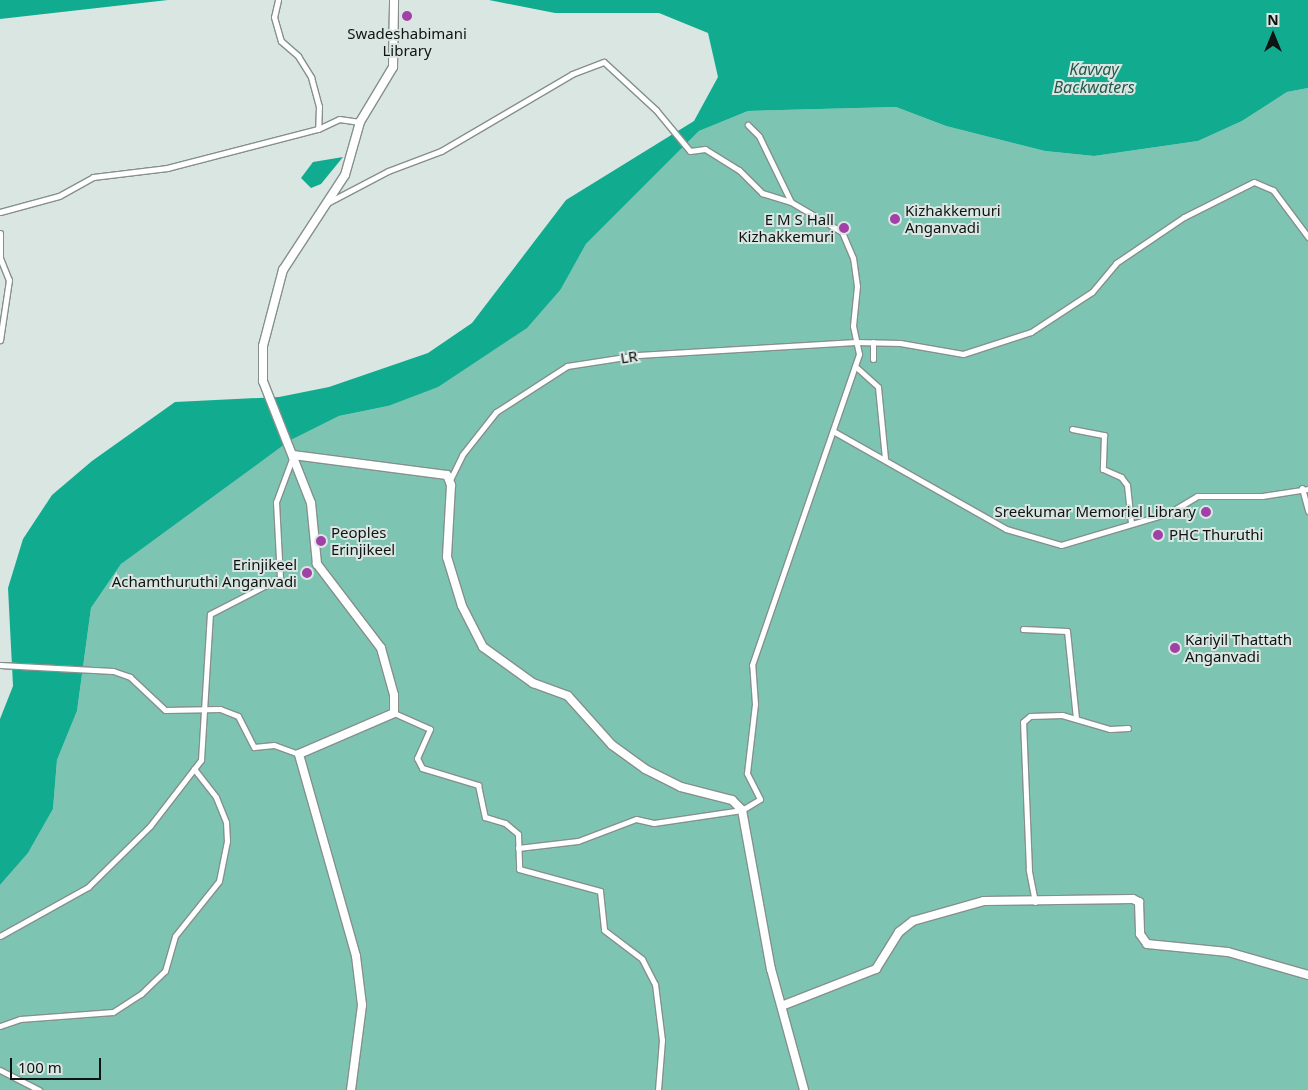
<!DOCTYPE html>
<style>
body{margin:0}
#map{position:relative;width:1308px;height:1090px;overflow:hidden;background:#dae6e2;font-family:"Noto Sans",sans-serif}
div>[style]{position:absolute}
.green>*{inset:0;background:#7dc5b2}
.water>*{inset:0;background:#11ab90}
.roads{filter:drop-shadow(1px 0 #85908d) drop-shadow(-1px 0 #85908d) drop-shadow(0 1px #85908d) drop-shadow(0 -1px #85908d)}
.street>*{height:5px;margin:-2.5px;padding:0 2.5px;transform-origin:2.5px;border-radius:2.5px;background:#fff}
.secondary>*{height:8px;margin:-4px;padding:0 4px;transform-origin:4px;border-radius:4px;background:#fff}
.dots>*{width:14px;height:14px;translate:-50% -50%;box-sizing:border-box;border:2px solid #dae6e2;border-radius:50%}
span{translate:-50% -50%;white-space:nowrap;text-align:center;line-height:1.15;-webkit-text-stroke:4px #dae6e2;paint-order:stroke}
.poi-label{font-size:15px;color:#0f1312}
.left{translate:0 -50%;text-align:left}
.right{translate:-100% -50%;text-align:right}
.street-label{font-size:15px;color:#0f1312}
.water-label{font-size:16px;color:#23594c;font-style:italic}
.north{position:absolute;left:1248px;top:10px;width:50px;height:50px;-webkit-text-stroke:4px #dae6e2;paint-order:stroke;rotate:0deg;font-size:14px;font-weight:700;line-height:20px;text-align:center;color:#0f1312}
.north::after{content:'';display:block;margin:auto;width:18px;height:22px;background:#0f1312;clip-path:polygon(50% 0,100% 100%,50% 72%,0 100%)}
.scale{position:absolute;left:10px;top:1058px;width:91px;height:22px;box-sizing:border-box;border:2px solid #0f1312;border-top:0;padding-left:6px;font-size:15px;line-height:18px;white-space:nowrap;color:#0f1312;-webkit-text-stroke:4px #dae6e2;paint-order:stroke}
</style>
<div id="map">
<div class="green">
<div style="clip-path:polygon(1308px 88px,1308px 1090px,0 1090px,0 885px,28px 853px,53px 809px,57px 760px,77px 711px,91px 608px,121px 564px,165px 529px,289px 441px,339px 416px,388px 406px,561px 289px,586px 244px,699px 131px,748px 111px,896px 107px,946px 126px,1045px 151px,1094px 156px,1198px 141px,1242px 121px,1287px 92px)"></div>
</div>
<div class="water">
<div style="clip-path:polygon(0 0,168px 0,0 19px)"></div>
<div style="clip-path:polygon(489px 0,1308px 0,1308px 88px,1287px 92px,1242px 121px,1198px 141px,1094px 156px,1045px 151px,946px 126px,896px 107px,748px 111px,699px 131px,586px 244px,561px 289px,527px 328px,438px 387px,388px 406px,339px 416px,289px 441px,121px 564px,91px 608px,77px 711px,57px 760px,53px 809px,28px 853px,0 885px,0 719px,13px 686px,8px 588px,23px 539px,52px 495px,92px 461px,175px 402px,279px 397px,329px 387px,428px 353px,472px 323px,566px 200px,694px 121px,718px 77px,708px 33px,659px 13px,555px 13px)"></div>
<div style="clip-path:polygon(343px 157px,321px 184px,311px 188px,301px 178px,313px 162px)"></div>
</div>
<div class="roads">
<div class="street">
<div style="left:278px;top:0;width:17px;rotate:103deg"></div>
<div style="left:274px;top:17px;width:25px;rotate:74deg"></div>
<div style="left:281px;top:41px;width:23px;rotate:41deg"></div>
<div style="left:298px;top:56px;width:25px;rotate:58deg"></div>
<div style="left:311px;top:77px;width:30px;rotate:75deg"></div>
<div style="left:319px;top:106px;width:23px;rotate:92deg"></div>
<div style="left:329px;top:202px;width:67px;rotate:-27.7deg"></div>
<div style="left:388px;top:171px;width:57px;rotate:-20.7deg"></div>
<div style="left:441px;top:151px;width:152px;rotate:-30.4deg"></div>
<div style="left:572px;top:74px;width:34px;rotate:-21deg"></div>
<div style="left:604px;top:62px;width:71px;rotate:42.7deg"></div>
<div style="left:656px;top:110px;width:53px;rotate:50.3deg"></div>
<div style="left:690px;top:151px;width:15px;rotate:-8deg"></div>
<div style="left:705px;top:149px;width:40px;rotate:32deg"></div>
<div style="left:739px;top:170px;width:33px;rotate:45deg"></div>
<div style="left:762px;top:193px;width:30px;rotate:17deg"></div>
<div style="left:0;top:212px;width:61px;rotate:-15.2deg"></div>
<div style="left:59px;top:196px;width:39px;rotate:-29deg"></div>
<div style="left:93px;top:177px;width:75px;rotate:-6.9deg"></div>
<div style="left:167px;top:168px;width:156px;rotate:-14.5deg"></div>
<div style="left:318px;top:129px;width:23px;rotate:-25deg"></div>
<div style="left:339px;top:119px;width:21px;rotate:8deg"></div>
<div style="left:0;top:233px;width:25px;rotate:90deg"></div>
<div style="left:0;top:258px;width:24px;rotate:68deg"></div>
<div style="left:9px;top:280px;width:61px;rotate:98.5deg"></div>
<div style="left:873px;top:342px;width:17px;rotate:90deg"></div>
<div style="left:855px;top:366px;width:31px;rotate:42deg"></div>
<div style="left:878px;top:387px;width:72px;rotate:84.4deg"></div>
<div style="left:1072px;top:429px;width:33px;rotate:11deg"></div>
<div style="left:1104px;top:435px;width:34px;rotate:92deg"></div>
<div style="left:1103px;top:469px;width:20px;rotate:24deg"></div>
<div style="left:1121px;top:477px;width:10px;rotate:53deg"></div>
<div style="left:1127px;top:485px;width:38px;rotate:84deg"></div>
<div style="left:833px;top:431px;width:199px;rotate:29.5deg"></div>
<div style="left:1006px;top:529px;width:57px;rotate:16.2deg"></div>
<div style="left:1061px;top:545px;width:113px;rotate:-16.5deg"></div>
<div style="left:1169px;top:513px;width:33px;rotate:-31deg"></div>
<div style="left:1197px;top:496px;width:65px"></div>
<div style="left:1262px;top:496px;width:47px;rotate:-8.7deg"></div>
<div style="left:451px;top:478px;width:25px;rotate:-64deg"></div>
<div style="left:462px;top:455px;width:55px;rotate:-51.7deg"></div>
<div style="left:496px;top:412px;width:85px;rotate:-32.9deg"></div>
<div style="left:567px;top:366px;width:72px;rotate:-8.8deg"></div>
<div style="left:638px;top:355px;width:218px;rotate:-3.4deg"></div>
<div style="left:856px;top:342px;width:44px;rotate:1.3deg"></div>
<div style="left:900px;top:343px;width:64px;rotate:9.9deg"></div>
<div style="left:963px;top:354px;width:71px;rotate:-17.9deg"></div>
<div style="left:1031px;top:332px;width:73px;rotate:-33.3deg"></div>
<div style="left:1092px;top:292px;width:38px;rotate:-50deg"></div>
<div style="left:1116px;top:263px;width:82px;rotate:-34.1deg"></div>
<div style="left:1184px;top:217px;width:78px;rotate:-26.6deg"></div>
<div style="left:1254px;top:182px;width:21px;rotate:23deg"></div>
<div style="left:1273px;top:190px;width:59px;rotate:53.3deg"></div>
<div style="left:1302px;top:488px;width:24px;rotate:75deg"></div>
<div style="left:1023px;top:629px;width:44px;rotate:2.6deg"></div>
<div style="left:1067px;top:631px;width:87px;rotate:84.1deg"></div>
<div style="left:0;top:665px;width:113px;rotate:3deg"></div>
<div style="left:113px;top:671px;width:18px;rotate:19deg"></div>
<div style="left:130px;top:677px;width:48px;rotate:43.3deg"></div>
<div style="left:165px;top:710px;width:55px;rotate:-1deg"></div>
<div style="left:220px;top:709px;width:19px;rotate:21deg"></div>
<div style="left:238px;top:716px;width:35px;rotate:63deg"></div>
<div style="left:254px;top:747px;width:20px;rotate:-6deg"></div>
<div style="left:274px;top:745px;width:27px;rotate:20deg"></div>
<div style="left:394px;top:713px;width:39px;rotate:24deg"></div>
<div style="left:430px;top:729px;width:32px;rotate:114deg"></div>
<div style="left:417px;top:758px;width:11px;rotate:63deg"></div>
<div style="left:422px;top:768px;width:59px;rotate:16.9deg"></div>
<div style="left:478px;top:785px;width:33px;rotate:78deg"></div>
<div style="left:485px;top:817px;width:21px;rotate:17deg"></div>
<div style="left:505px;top:823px;width:17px;rotate:40deg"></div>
<div style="left:518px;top:834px;width:35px;rotate:88deg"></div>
<div style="left:519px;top:869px;width:84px;rotate:15.2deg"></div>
<div style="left:600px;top:891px;width:39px;rotate:84deg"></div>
<div style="left:604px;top:930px;width:48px;rotate:37.3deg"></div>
<div style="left:642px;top:959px;width:28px;rotate:63deg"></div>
<div style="left:655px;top:984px;width:56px;rotate:82.9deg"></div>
<div style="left:662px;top:1040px;width:50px;rotate:94.6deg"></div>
<div style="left:518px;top:848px;width:60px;rotate:-6.7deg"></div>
<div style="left:578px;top:841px;width:62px;rotate:-20.8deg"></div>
<div style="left:636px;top:819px;width:18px;rotate:13deg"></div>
<div style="left:654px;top:823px;width:89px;rotate:-8.4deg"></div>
<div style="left:742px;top:810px;width:21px;rotate:-31deg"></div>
<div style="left:760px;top:799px;width:29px;rotate:-117deg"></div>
<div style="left:747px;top:773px;width:69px;rotate:-83.4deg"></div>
<div style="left:755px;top:704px;width:39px;rotate:-94deg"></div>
<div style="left:752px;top:665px;width:329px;rotate:-71deg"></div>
<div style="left:859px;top:354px;width:29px;rotate:-102deg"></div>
<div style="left:853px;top:326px;width:40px;rotate:-84.3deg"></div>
<div style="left:857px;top:286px;width:28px;rotate:-98deg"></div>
<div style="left:853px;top:258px;width:28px;rotate:-113deg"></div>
<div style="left:842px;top:232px;width:59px;rotate:-149.5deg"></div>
<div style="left:791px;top:202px;width:73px;rotate:-115.9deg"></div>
<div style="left:759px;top:136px;width:16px;rotate:-135deg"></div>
<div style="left:1035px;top:902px;width:33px;rotate:-101deg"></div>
<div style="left:1029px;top:870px;width:148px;rotate:-92.3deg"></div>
<div style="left:1023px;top:722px;width:9px;rotate:-41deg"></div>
<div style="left:1030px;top:716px;width:32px;rotate:-2deg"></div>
<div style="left:1062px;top:715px;width:50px;rotate:16.3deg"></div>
<div style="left:1110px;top:729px;width:18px;rotate:-3deg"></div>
<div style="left:0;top:936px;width:101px;rotate:-29.1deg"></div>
<div style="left:88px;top:887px;width:87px;rotate:-44.5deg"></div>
<div style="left:150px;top:826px;width:83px;rotate:-52.3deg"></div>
<div style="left:201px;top:760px;width:146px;rotate:-86.5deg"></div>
<div style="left:210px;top:614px;width:79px;rotate:-27.2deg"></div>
<div style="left:280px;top:578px;width:76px;rotate:-93deg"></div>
<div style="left:276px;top:502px;width:49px;rotate:-69.7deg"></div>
<div style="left:0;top:1026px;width:21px;rotate:-19deg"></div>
<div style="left:20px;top:1019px;width:93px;rotate:-4.3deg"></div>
<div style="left:113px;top:1012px;width:33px;rotate:-33deg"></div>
<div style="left:141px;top:994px;width:33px;rotate:-44deg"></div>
<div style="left:165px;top:971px;width:36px;rotate:-74deg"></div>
<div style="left:175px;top:936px;width:70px;rotate:-51.3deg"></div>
<div style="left:219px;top:881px;width:41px;rotate:-78.7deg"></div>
<div style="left:227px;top:841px;width:19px;rotate:-93deg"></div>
<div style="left:226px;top:822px;width:27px;rotate:-112deg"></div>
<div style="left:216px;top:797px;width:36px;rotate:-128deg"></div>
<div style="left:0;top:1070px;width:44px;rotate:27.1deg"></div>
</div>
<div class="secondary">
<div style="left:293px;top:455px;width:155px;rotate:7.4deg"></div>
<div style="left:447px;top:475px;width:11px;rotate:68deg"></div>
<div style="left:451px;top:485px;width:72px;rotate:93.2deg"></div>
<div style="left:447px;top:557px;width:51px;rotate:73deg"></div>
<div style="left:462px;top:606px;width:46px;rotate:62.9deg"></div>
<div style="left:483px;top:647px;width:62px;rotate:35.8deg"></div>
<div style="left:533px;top:683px;width:37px;rotate:20deg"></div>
<div style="left:568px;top:696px;width:66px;rotate:48.1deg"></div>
<div style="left:612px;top:745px;width:41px;rotate:36deg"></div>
<div style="left:645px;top:769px;width:40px;rotate:26.6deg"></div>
<div style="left:681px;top:787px;width:53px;rotate:14.3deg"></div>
<div style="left:732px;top:800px;width:14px;rotate:45deg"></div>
<div style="left:742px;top:810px;width:162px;rotate:79.7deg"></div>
<div style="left:771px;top:969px;width:125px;rotate:74.7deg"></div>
<div style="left:784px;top:1005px;width:99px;rotate:-21.4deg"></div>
<div style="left:876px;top:969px;width:44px;rotate:-58.1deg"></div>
<div style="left:899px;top:932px;width:18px;rotate:-38deg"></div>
<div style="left:913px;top:921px;width:74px;rotate:-15.7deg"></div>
<div style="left:984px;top:901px;width:149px;rotate:-0.8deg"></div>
<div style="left:1133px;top:899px;width:7px;rotate:27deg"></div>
<div style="left:1139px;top:902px;width:32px;rotate:88deg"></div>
<div style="left:1140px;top:934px;width:12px;rotate:55deg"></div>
<div style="left:1147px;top:944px;width:81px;rotate:5.6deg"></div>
<div style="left:1228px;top:952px;width:83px;rotate:16deg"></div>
<div style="left:351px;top:1090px;width:86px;rotate:-82.6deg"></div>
<div style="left:362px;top:1005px;width:49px;rotate:-97deg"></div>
<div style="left:356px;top:956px;width:210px;rotate:-105.8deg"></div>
<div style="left:299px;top:754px;width:103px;rotate:-23.3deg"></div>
<div style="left:394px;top:713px;width:18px;rotate:-90deg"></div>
<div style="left:394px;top:695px;width:49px;rotate:-105.5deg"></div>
<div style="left:381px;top:648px;width:106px;rotate:-127.3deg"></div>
<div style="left:317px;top:564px;width:61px;rotate:-95.6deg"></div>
<div style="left:311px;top:503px;width:131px;rotate:-111.5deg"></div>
<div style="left:263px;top:381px;width:35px;rotate:-90deg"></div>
<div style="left:263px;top:346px;width:79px;rotate:-75.3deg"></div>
<div style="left:283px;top:270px;width:113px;rotate:-56.9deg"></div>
<div style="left:345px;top:175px;width:55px;rotate:-74.2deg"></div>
<div style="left:360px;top:122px;width:64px;rotate:-59deg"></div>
<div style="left:393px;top:67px;width:67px;rotate:-89.1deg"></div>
</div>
</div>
<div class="dots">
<div style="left:407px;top:16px;background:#a140a7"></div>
<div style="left:895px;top:219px;background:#a140a7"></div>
<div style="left:844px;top:228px;background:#a140a7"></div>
<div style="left:1206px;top:512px;background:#a140a7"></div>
<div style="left:1158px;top:535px;background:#a140a7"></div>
<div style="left:321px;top:541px;background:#a140a7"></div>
<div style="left:307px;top:573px;background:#a140a7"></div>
<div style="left:1175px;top:648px;background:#a140a7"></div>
</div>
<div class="poi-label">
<span style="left:407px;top:42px">Swadeshabimani<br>Library</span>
<span class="left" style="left:905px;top:219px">Kizhakkemuri<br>Anganvadi</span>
<span class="right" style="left:834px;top:228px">E M S Hall<br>Kizhakkemuri</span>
<span class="right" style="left:1196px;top:512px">Sreekumar Memoriel Library</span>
<span class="left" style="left:331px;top:541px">Peoples<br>Erinjikeel</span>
<span class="left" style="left:1169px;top:535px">PHC Thuruthi</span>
<span class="right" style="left:297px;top:573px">Erinjikeel<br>Achamthuruthi Anganvadi</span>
<span class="left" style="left:1185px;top:648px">Kariyil Thattath<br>Anganvadi</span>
</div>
<div class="street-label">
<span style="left:629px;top:357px;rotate:-9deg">LR</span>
</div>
<div class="water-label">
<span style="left:1094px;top:78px">Kavvay<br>Backwaters</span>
</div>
<div class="north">N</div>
<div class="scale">100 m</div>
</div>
